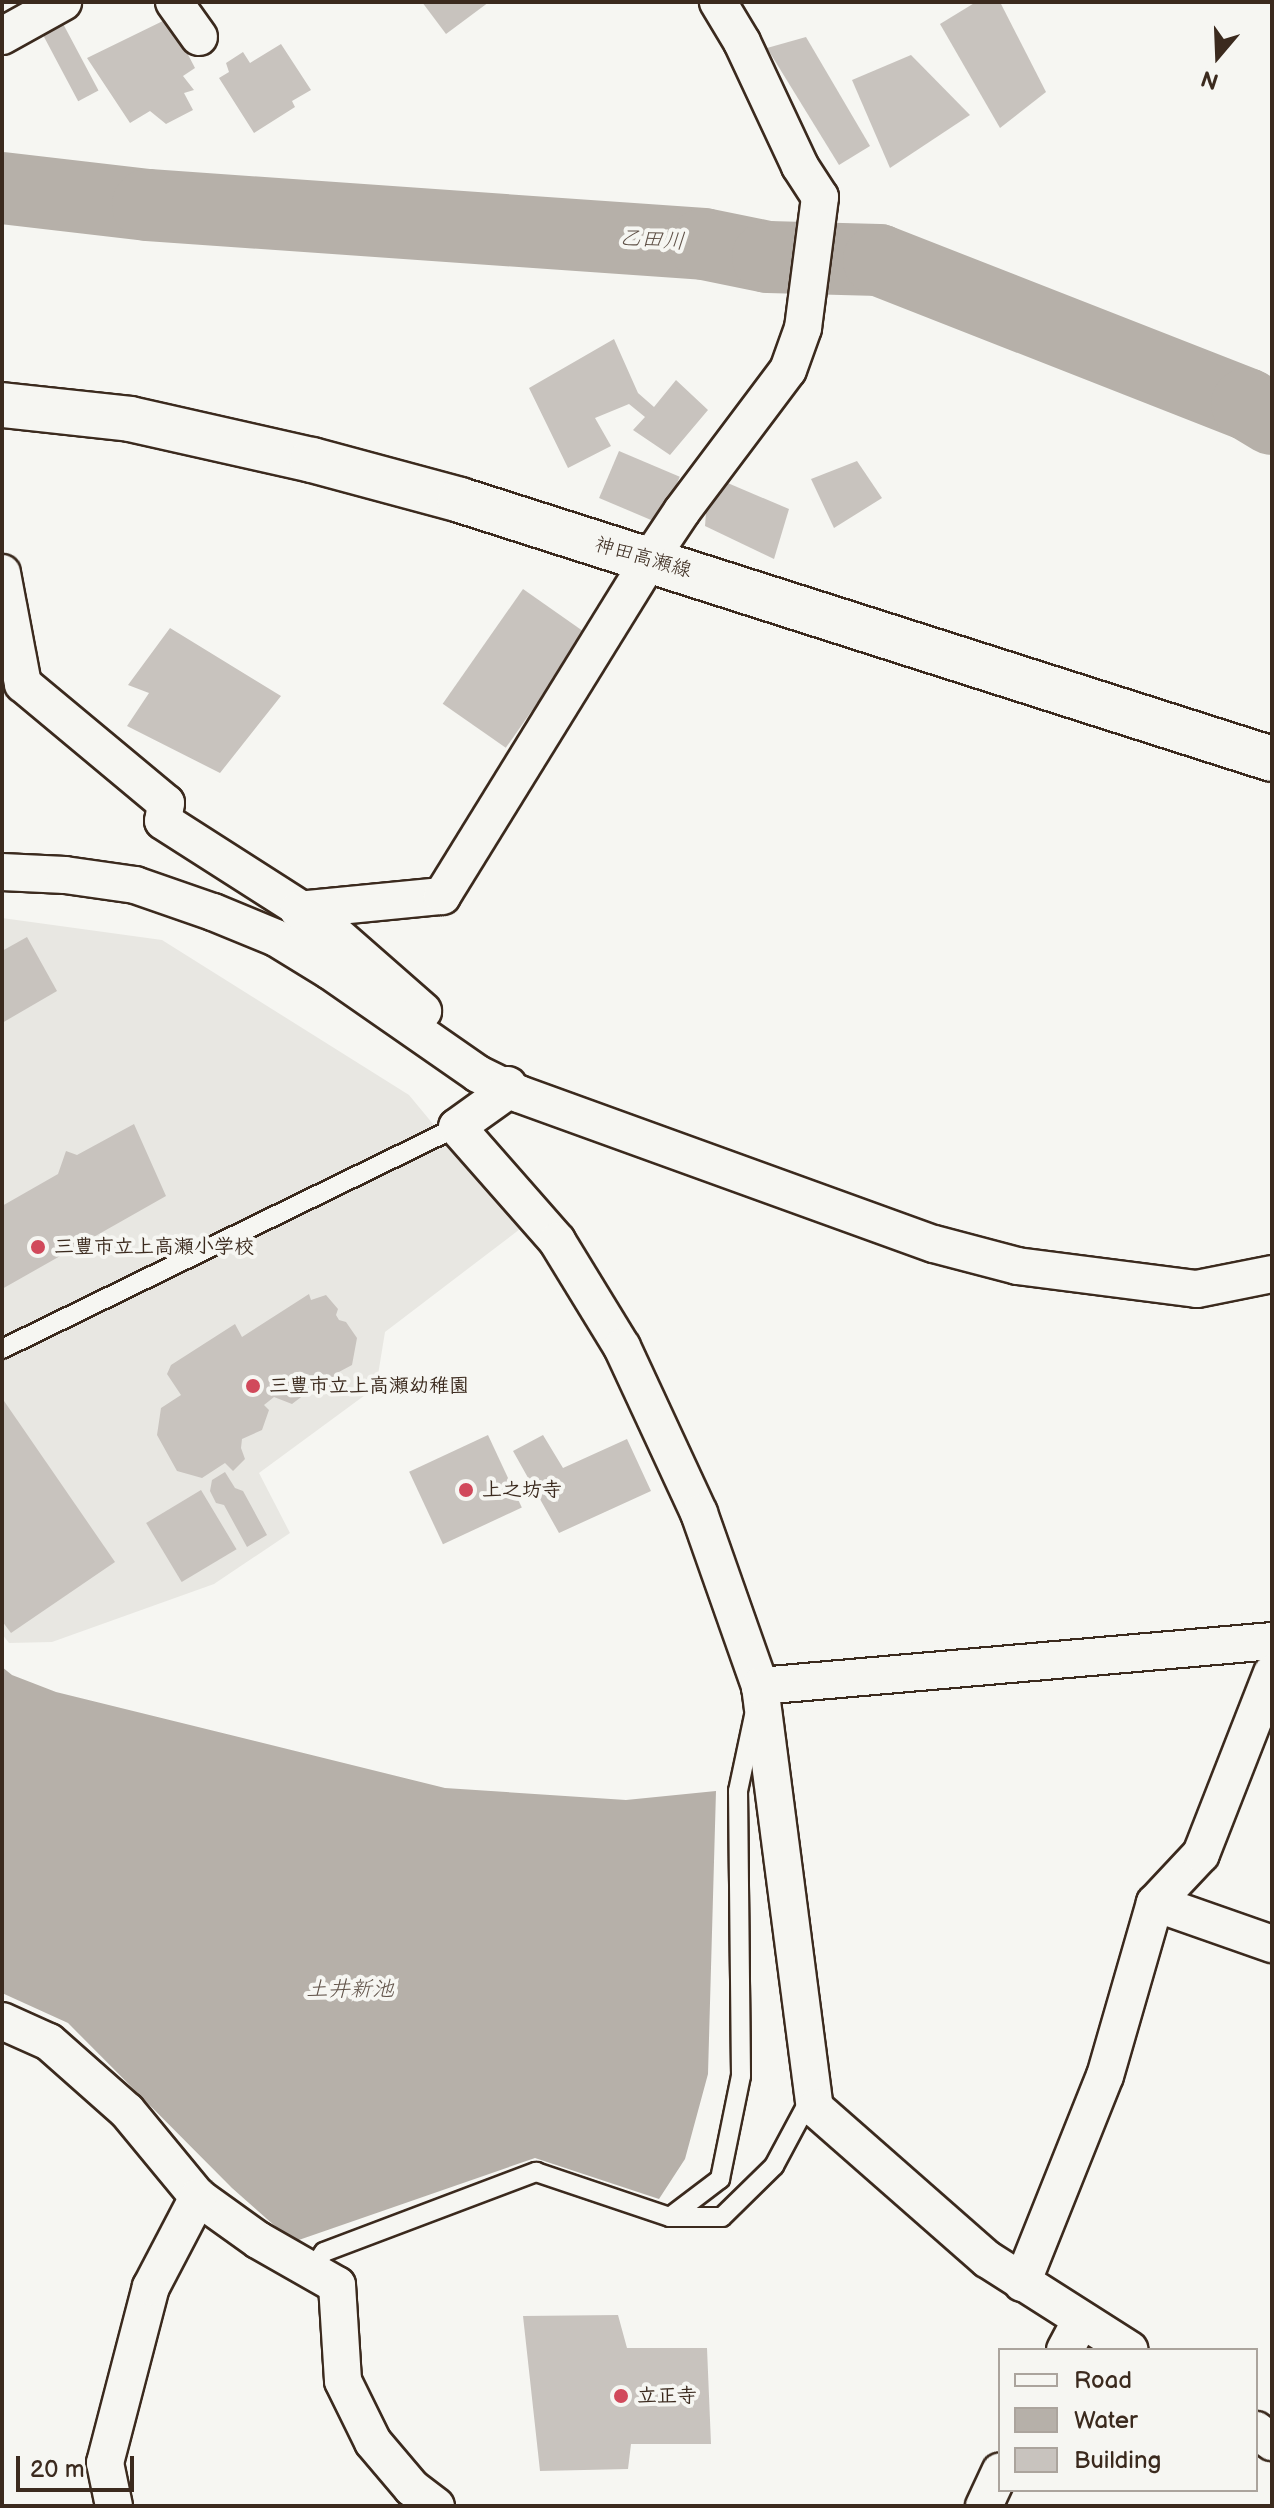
<!DOCTYPE html>
<meta charset="utf-8">
<style>
body{margin:0}
#map{position:relative;width:1274px;height:2508px;overflow:hidden;background:#f6f6f2;font-family:"Balsamiq Sans","Klee One",sans-serif}
div>[style]{position:absolute}
.built>*{inset:0;background:#e8e7e2}
.water>*{inset:0;background:#b6b0a9}
.river>*{height:72px;margin:-36px;padding:0 36px;transform-origin:36px;border-radius:36px;background:#b6b0a9}
.building>*{inset:0;background:#c8c3be;transform-origin:0 0}
.roads{filter:drop-shadow(2px 0 #3b2a1e) drop-shadow(-2px 0 #3b2a1e) drop-shadow(0 2px #3b2a1e) drop-shadow(0 -2px #3b2a1e)}
.lane>*{height:18px;margin:-9px;padding:0 9px;transform-origin:9px;border-radius:9px;background:#f6f6f2}
.street>*{height:36px;margin:-18px;padding:0 18px;transform-origin:18px;border-radius:18px;background:#f6f6f2}
.secondary>*{height:44px;margin:-22px;padding:0 22px;transform-origin:22px;border-radius:22px;background:#f6f6f2}
.dots>*{width:22px;height:22px;translate:-50% -50%;box-sizing:border-box;border:4px solid #f6f6f2;border-radius:50%}
span{translate:-50% -50%;white-space:nowrap;text-align:center;line-height:1.15;-webkit-text-stroke:8px #f6f6f2;paint-order:stroke}
.street-label{font-size:20px;color:#3b2a1e}
.poi-label{font-size:20px;color:#3b2a1e;font-weight:700}
.left{translate:0 -50%;text-align:left}
.water-label{font-size:22px;color:#605248;font-style:italic}
.frame{position:absolute;inset:0;border:4px solid #3b2a1e;pointer-events:none}
.legend{position:absolute;left:998px;top:2348px;width:260px;height:144px;box-sizing:border-box;background:#f6f6f2;border:2px solid #aba49d;margin:0;padding:10px 14px;list-style:none;font-size:24px;color:#3b2a1e}
.legend li{display:flex;align-items:center;gap:16px;height:40px}
.legend b{width:40px;border:2px solid #aba49d}
.north{position:absolute;left:1178px;top:16px;width:80px;height:80px;-webkit-text-stroke:6px #f6f6f2;paint-order:stroke;rotate:199deg;font-size:22px;font-weight:700;line-height:32px;text-align:center;color:#3b2a1e}
.north::after{content:'';display:block;margin:auto;width:28px;height:36px;background:#3b2a1e;clip-path:polygon(50% 0,100% 100%,50% 72%,0 100%)}
.scale{position:absolute;left:16px;top:2456px;width:118px;height:36px;box-sizing:border-box;border:4px solid #3b2a1e;border-top:0;padding-left:10px;font-size:24px;line-height:28px;white-space:nowrap;color:#3b2a1e;-webkit-text-stroke:6px #f6f6f2;paint-order:stroke}
</style>
<div id="map">
<div class="built">
<div style="clip-path:polygon(2px 918px,162px 940px,409px 1095px,520px 1229px,385px 1332px,376px 1387px,259px 1473px,290px 1533px,214px 1584px,52px 1642px,9px 1643px,2px 1634px)"></div>
</div>
<div class="water">
<div style="clip-path:polygon(2px 1667px,12px 1675px,56px 1692px,445px 1788px,626px 1800px,716px 1791px,708px 2074px,685px 2159px,659px 2199px,535px 2158px,293px 2242px,232px 2188px,68px 2023px,2px 1993px)"></div>
</div>
<div class="river">
<div style="left:2px;top:188px;width:147px;rotate:6.6deg"></div>
<div style="left:148px;top:205px;width:557px;rotate:4.01deg"></div>
<div style="left:704px;top:244px;width:65px;rotate:11.5deg"></div>
<div style="left:768px;top:257px;width:111px;rotate:1.5deg"></div>
<div style="left:879px;top:260px;width:395px;rotate:21.4deg"></div>
<div style="left:1247px;top:404px;width:29px;rotate:31deg"></div>
</div>
<div class="building">
<div style="clip-path:polygon(422px 2px,489px 2px,446px 34px)"></div>
<div style="clip-path:polygon(976px 2px,1000px 2px,1046px 92px,1000px 128px,940px 24px)"></div>
<div style="left:60px;top:18px;width:82px;height:23px;rotate:62deg"></div>
<div style="clip-path:polygon(169px 18px,195px 68px,183px 76px,194px 90px,184px 93px,193px 110px,166px 124px,150px 111px,130px 123px,87px 58px)"></div>
<div style="clip-path:polygon(806px 37px,870px 146px,839px 165px,767px 48px)"></div>
<div style="clip-path:polygon(281px 44px,311px 90px,292px 101px,295px 107px,254px 133px,219px 78px,229px 72px,226px 63px,243px 52px,250px 63px)"></div>
<div style="clip-path:polygon(911px 55px,970px 115px,890px 168px,852px 80px)"></div>
<div style="clip-path:polygon(614px 339px,638px 393px,654px 407px,676px 380px,708px 410px,670px 455px,633px 430px,645px 417px,629px 404px,595px 418px,611px 446px,568px 468px,529px 388px)"></div>
<div style="left:619px;top:451px;width:66px;height:51px;rotate:23deg"></div>
<div style="clip-path:polygon(857px 461px,882px 498px,834px 528px,811px 479px)"></div>
<div style="clip-path:polygon(709px 475px,789px 509px,774px 559px,705px 526px)"></div>
<div style="left:523px;top:589px;width:77px;height:140px;rotate:35deg"></div>
<div style="clip-path:polygon(170px 628px,281px 696px,220px 773px,127px 726px,149px 693px,128px 685px)"></div>
<div style="clip-path:polygon(27px 937px,57px 991px,2px 1023px,2px 951px)"></div>
<div style="clip-path:polygon(134px 1124px,166px 1196px,2px 1289px,2px 1206px,58px 1174px,66px 1151px,77px 1155px)"></div>
<div style="clip-path:polygon(309px 1294px,311px 1300px,326px 1295px,338px 1309px,336px 1315px,339px 1320px,346px 1322px,357px 1338px,352px 1365px,335px 1374px,339px 1382px,315px 1394px,309px 1391px,292px 1404px,274px 1397px,264px 1405px,269px 1410px,262px 1430px,242px 1439px,241px 1448px,245px 1459px,233px 1471px,225px 1463px,202px 1478px,177px 1471px,157px 1435px,161px 1408px,181px 1395px,167px 1374px,171px 1365px,235px 1324px,242px 1337px)"></div>
<div style="clip-path:polygon(2px 1398px,115px 1562px,11px 1633px,2px 1621px)"></div>
<div style="left:488px;top:1435px;width:80px;height:87px;rotate:65deg"></div>
<div style="clip-path:polygon(543px 1435px,563px 1468px,627px 1439px,651px 1491px,559px 1533px,513px 1451px)"></div>
<div style="clip-path:polygon(225px 1472px,235px 1488px,243px 1491px,267px 1535px,247px 1547px,224px 1505px,216px 1503px,210px 1491px,212px 1480px)"></div>
<div style="left:201px;top:1490px;width:69px;height:64px;rotate:59deg"></div>
<div style="clip-path:polygon(618px 2315px,627px 2348px,707px 2348px,711px 2444px,631px 2444px,628px 2469px,540px 2471px,523px 2316px)"></div>
</div>
<div class="roads">
<div class="lane">
<div style="left:2px;top:1349px;width:506px;rotate:-26.01deg"></div>
<div style="left:670px;top:2217px;width:52px"></div>
<div style="left:722px;top:2217px;width:73px;rotate:-44.4deg"></div>
<div style="left:774px;top:2166px;width:81px;rotate:-61.8deg"></div>
<div style="left:311px;top:2270px;width:22px;rotate:-54deg"></div>
<div style="left:324px;top:2252px;width:227px;rotate:-20.7deg"></div>
<div style="left:536px;top:2172px;width:141px;rotate:18.6deg"></div>
<div style="left:670px;top:2217px;width:63px;rotate:-37.2deg"></div>
<div style="left:720px;top:2179px;width:105px;rotate:-78.5deg"></div>
<div style="left:741px;top:2076px;width:285px;rotate:-90.6deg"></div>
<div style="left:738px;top:1791px;width:77px;rotate:-78deg"></div>
</div>
<div class="street">
<div style="left:174px;top:2px;width:43px;rotate:54.5deg"></div>
<div style="left:2px;top:36px;width:70px;rotate:-29.1deg"></div>
<div style="left:2px;top:573px;width:113px;rotate:79.3deg"></div>
<div style="left:23px;top:684px;width:186px;rotate:39.8deg"></div>
<div style="left:166px;top:803px;width:18px;rotate:99deg"></div>
<div style="left:163px;top:821px;width:191px;rotate:32.6deg"></div>
<div style="left:324px;top:924px;width:132px;rotate:41.3deg"></div>
<div style="left:2px;top:872px;width:63px;rotate:2.7deg"></div>
<div style="left:65px;top:875px;width:71px;rotate:8.1deg"></div>
<div style="left:135px;top:885px;width:83px;rotate:19.1deg"></div>
<div style="left:213px;top:912px;width:68px;rotate:22.4deg"></div>
<div style="left:276px;top:938px;width:63px;rotate:31.4deg"></div>
<div style="left:330px;top:971px;width:180px;rotate:34.8deg"></div>
<div style="left:478px;top:1074px;width:46px;rotate:26deg"></div>
<div style="left:519px;top:1094px;width:441px;rotate:19.9deg"></div>
<div style="left:934px;top:1244px;width:86px;rotate:14.8deg"></div>
<div style="left:1017px;top:1266px;width:181px;rotate:7.3deg"></div>
<div style="left:1197px;top:1289px;width:76px;rotate:-11.3deg"></div>
<div style="left:298px;top:910px;width:145px;rotate:-5.6deg"></div>
<div style="left:442px;top:896px;width:392px;rotate:-58.3deg"></div>
<div style="left:648px;top:562px;width:61px;rotate:-56.3deg"></div>
<div style="left:682px;top:511px;width:176px;rotate:-53.1deg"></div>
<div style="left:788px;top:370px;width:45px;rotate:-70.3deg"></div>
<div style="left:803px;top:328px;width:132px;rotate:-82.6deg"></div>
<div style="left:820px;top:197px;width:37px;rotate:-123deg"></div>
<div style="left:800px;top:166px;width:137px;rotate:-115.1deg"></div>
<div style="left:742px;top:42px;width:47px;rotate:-121deg"></div>
<div style="left:298px;top:910px;width:119px;rotate:39.9deg"></div>
<div style="left:508px;top:1085px;width:4px;rotate:63deg"></div>
<div style="left:510px;top:1089px;width:65px;rotate:144.4deg"></div>
<div style="left:457px;top:1127px;width:152px;rotate:48.7deg"></div>
<div style="left:557px;top:1241px;width:124px;rotate:58.5deg"></div>
<div style="left:622px;top:1347px;width:183px;rotate:65.1deg"></div>
<div style="left:699px;top:1513px;width:183px;rotate:70.6deg"></div>
<div style="left:760px;top:1686px;width:426px;rotate:82.6deg"></div>
<div style="left:815px;top:2108px;width:229px;rotate:41.3deg"></div>
<div style="left:987px;top:2259px;width:169px;rotate:32.5deg"></div>
<div style="left:760px;top:1686px;width:514px;rotate:-5.02deg"></div>
<div style="left:1155px;top:1903px;width:124px;rotate:19.3deg"></div>
<div style="left:2px;top:2021px;width:51px;rotate:24.1deg"></div>
<div style="left:49px;top:2042px;width:104px;rotate:41.5deg"></div>
<div style="left:127px;top:2111px;width:112px;rotate:50.5deg"></div>
<div style="left:198px;top:2197px;width:74px;rotate:35.6deg"></div>
<div style="left:258px;top:2240px;width:91px;rotate:29.7deg"></div>
<div style="left:337px;top:2285px;width:96px;rotate:86.4deg"></div>
<div style="left:343px;top:2381px;width:68px;rotate:63.8deg"></div>
<div style="left:373px;top:2442px;width:60px;rotate:49.7deg"></div>
<div style="left:412px;top:2488px;width:30px;rotate:37deg"></div>
<div style="left:1022px;top:2283px;width:223px;rotate:-68.2deg"></div>
<div style="left:1105px;top:2076px;width:180px;rotate:-73.9deg"></div>
<div style="left:1155px;top:1903px;width:67px;rotate:-46.8deg"></div>
<div style="left:1201px;top:1854px;width:194px;rotate:-68.6deg"></div>
<div style="left:1065px;top:2350px;width:34px;rotate:-62deg"></div>
<div style="left:1256px;top:2430px;width:20px;rotate:37deg"></div>
<div style="left:114px;top:2506px;width:44px;rotate:-101.8deg"></div>
<div style="left:105px;top:2463px;width:182px;rotate:-75.4deg"></div>
<div style="left:151px;top:2287px;width:102px;rotate:-62.4deg"></div>
<div style="left:984px;top:2506px;width:38px;rotate:-65deg"></div>
</div>
<div class="secondary">
<div style="left:2px;top:405px;width:129px;rotate:6.2deg"></div>
<div style="left:130px;top:419px;width:187px;rotate:12.7deg"></div>
<div style="left:312px;top:460px;width:153px;rotate:15.1deg"></div>
<div style="left:460px;top:500px;width:852px;rotate:17.69deg"></div>
</div>
</div>
<div class="dots">
<div style="left:38px;top:1247px;background:#d1495b"></div>
<div style="left:253px;top:1386px;background:#d1495b"></div>
<div style="left:466px;top:1490px;background:#d1495b"></div>
<div style="left:621px;top:2396px;background:#d1495b"></div>
</div>
<div class="street-label">
<span style="left:643px;top:558px;rotate:16deg">神田高瀬線</span>
</div>
<div class="poi-label">
<span class="left" style="left:54px;top:1247px">三豊市立上高瀬小学校</span>
<span class="left" style="left:269px;top:1386px">三豊市立上高瀬幼稚園</span>
<span class="left" style="left:482px;top:1490px">上之坊寺</span>
<span class="left" style="left:637px;top:2396px">立正寺</span>
</div>
<div class="water-label">
<span style="left:652px;top:240px;rotate:4deg">乙田川</span>
<span style="left:350px;top:1990px">土井新池</span>
</div>
<div class="frame"></div>
<ul class="legend">
<li><b style="height:10px;background:#f6f6f2"></b>Road</li>
<li><b style="height:22px;background:#b6b0a9"></b>Water</li>
<li><b style="height:22px;background:#c8c3be"></b>Building</li>
</ul>
<div class="north">N</div>
<div class="scale">20 m</div>
</div>
